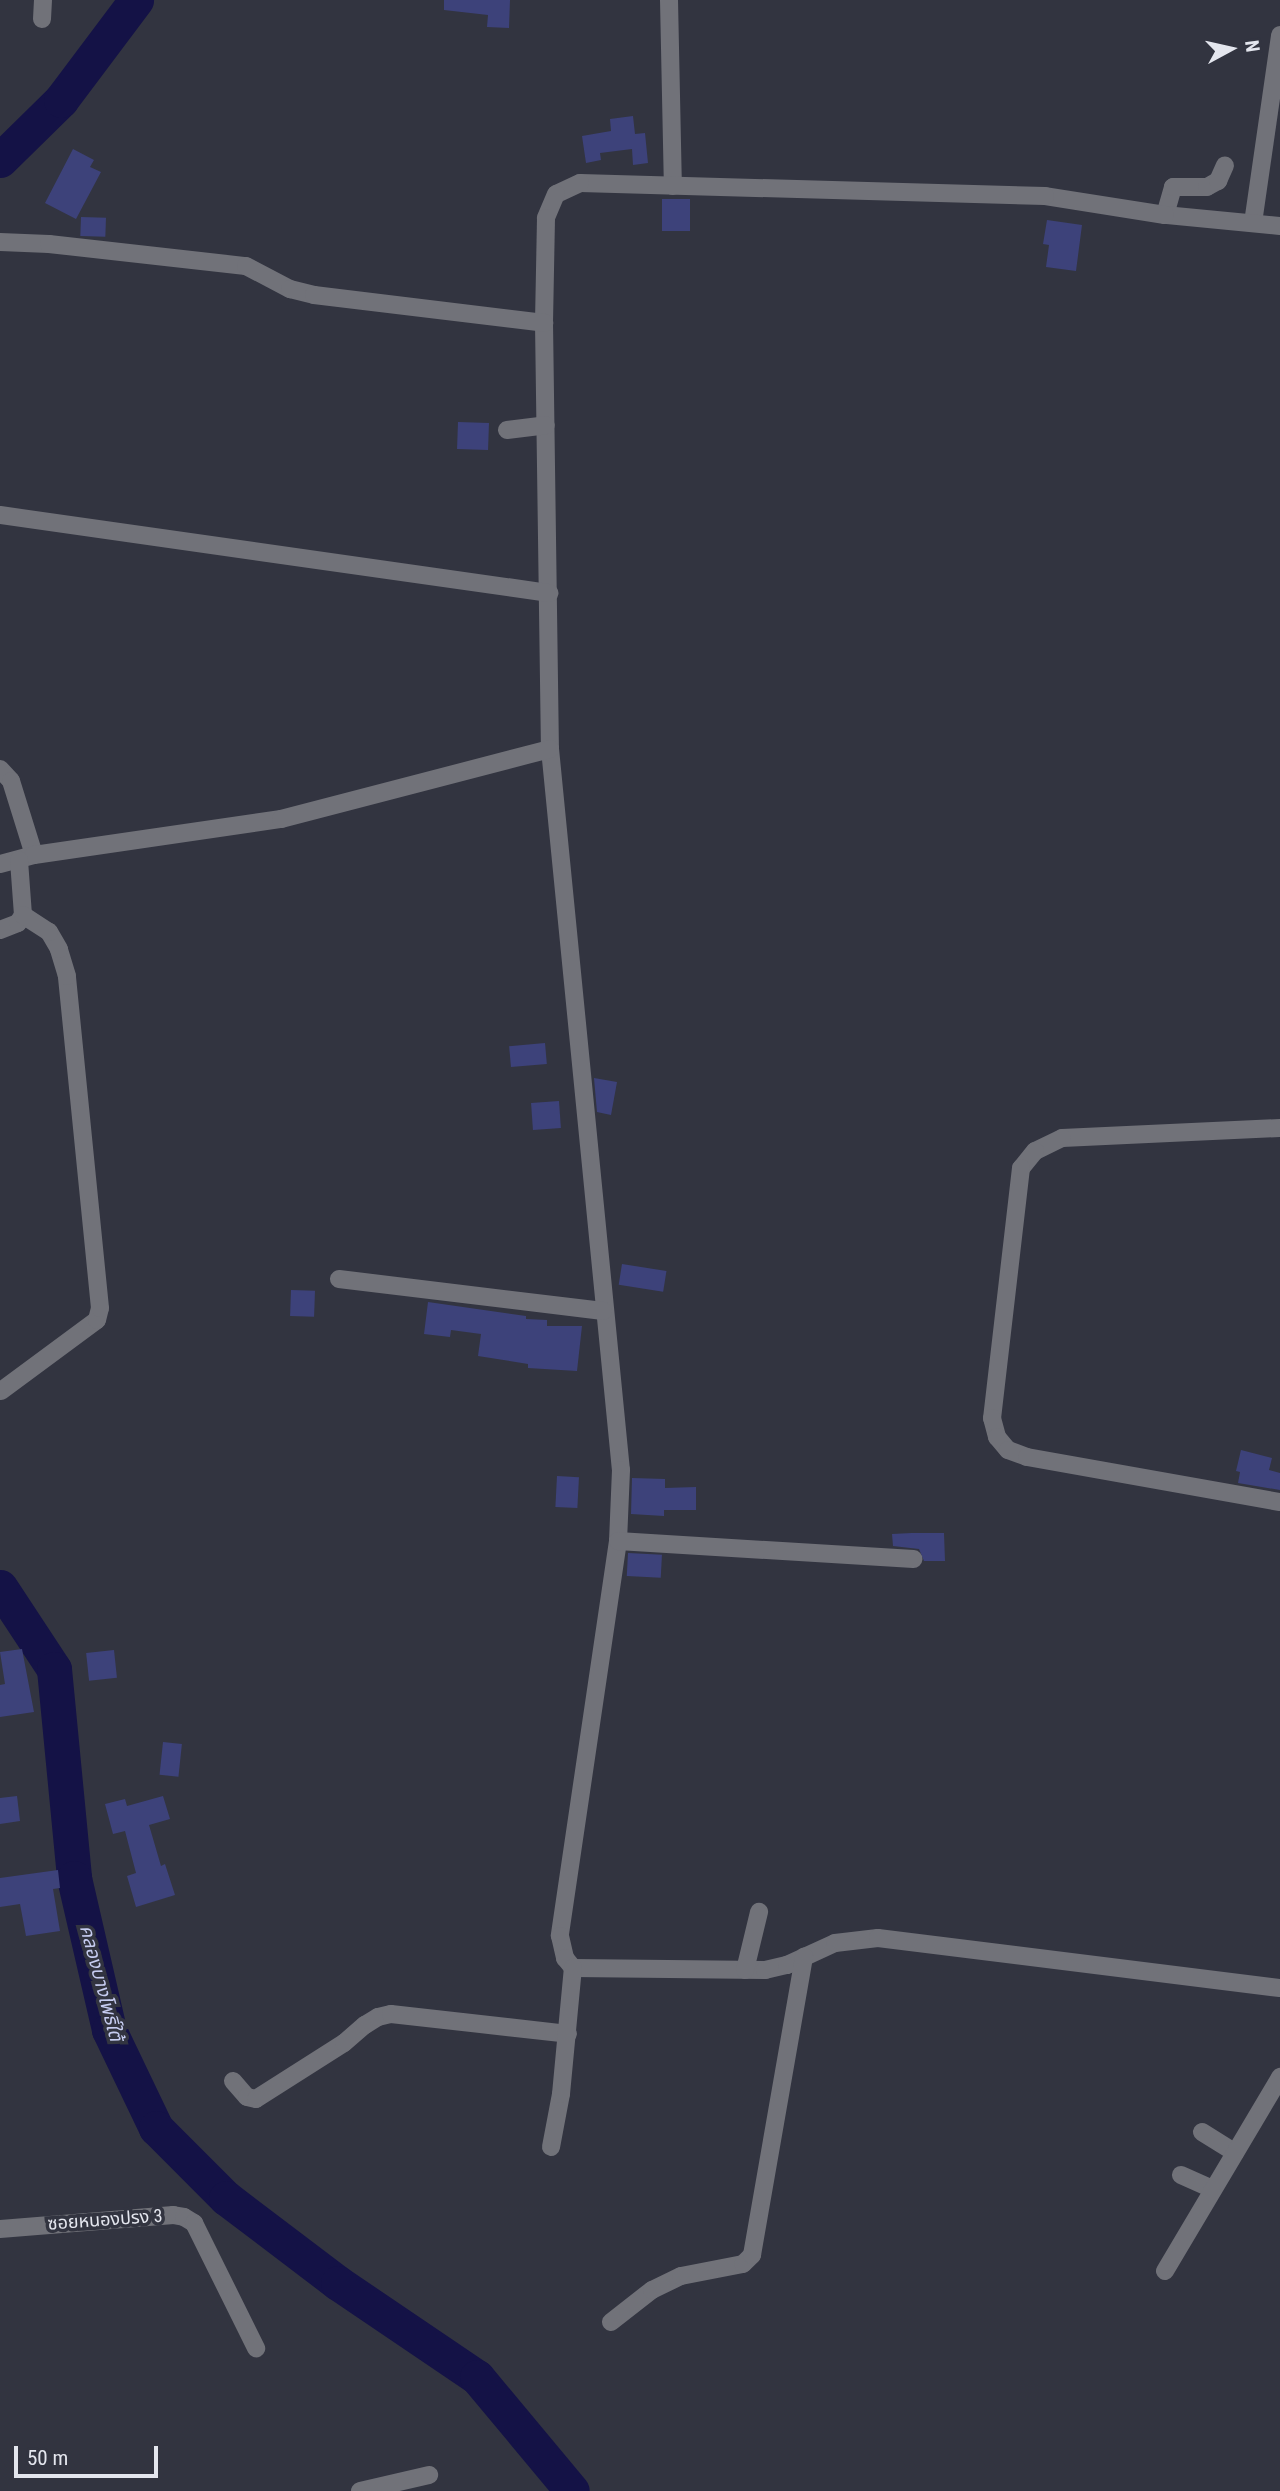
<!DOCTYPE html>
<meta charset="utf-8">
<style>
body{margin:0}
#map{position:relative;width:1280px;height:2491px;overflow:hidden;background:#323440;font-family:"Roboto Condensed","Noto Sans Thai",sans-serif}
div>[style]{position:absolute}
.river>*{height:35px;margin:-17.5px;padding:0 17.5px;transform-origin:17.5px;border-radius:17.5px;background:#141246}
.building>*{inset:0;background:#3d427a;transform-origin:0 0}
.minor>*{height:18px;margin:-9px;padding:0 9px;transform-origin:9px;border-radius:9px;background:#717279}
span{translate:-50% -50%;white-space:nowrap;text-align:center;line-height:1.15;-webkit-text-stroke:7px #323440;paint-order:stroke}
.street-label{font-size:18px;color:#e4e6ee}
.water-label{font-size:19px;color:#c6ccf0;font-style:italic}
.north{position:absolute;left:1196px;top:14px;width:70px;height:70px;-webkit-text-stroke:5px #323440;paint-order:stroke;rotate:82deg;font-size:19px;font-weight:700;line-height:28px;text-align:center;color:#e4e6ee}
.north::after{content:'';display:block;margin:auto;width:24px;height:32px;background:#e4e6ee;clip-path:polygon(50% 0,100% 100%,50% 72%,0 100%)}
.scale{position:absolute;left:14px;top:2446px;width:144px;height:32px;box-sizing:border-box;border:4px solid #e4e6ee;border-top:0;padding-left:9px;font-size:21px;line-height:24px;white-space:nowrap;color:#e4e6ee;-webkit-text-stroke:5px #323440;paint-order:stroke}
</style>
<div id="map">
<div class="river">
<div style="left:0;top:160px;width:86px;rotate:-44.5deg"></div>
<div style="left:61px;top:100px;width:125px;rotate:-53.1deg"></div>
<div style="left:0;top:1587px;width:98px;rotate:56.6deg"></div>
<div style="left:54px;top:1669px;width:210px;rotate:84.5deg"></div>
<div style="left:74px;top:1878px;width:156px;rotate:77deg"></div>
<div style="left:109px;top:2030px;width:109px;rotate:64.4deg"></div>
<div style="left:156px;top:2128px;width:99px;rotate:45deg"></div>
<div style="left:226px;top:2198px;width:141px;rotate:37.2deg"></div>
<div style="left:338px;top:2283px;width:168px;rotate:34.1deg"></div>
<div style="left:477px;top:2377px;width:148px;rotate:50.2deg"></div>
</div>
<div class="building">
<div style="clip-path:polygon(444px 0,510px 0,509px 28px,487px 27px,488px 15px,444px 10px)"></div>
<div style="clip-path:polygon(633px 116px,635px 134px,645px 133px,648px 163px,633px 165px,632px 149px,600px 153px,601px 160px,586px 163px,582px 136px,611px 131px,610px 119px)"></div>
<div style="clip-path:polygon(73px 149px,94px 160px,90px 167px,101px 172px,76px 219px,45px 203px)"></div>
<div style="left:662px;top:199px;width:28px;height:32px"></div>
<div style="left:81px;top:217px;width:25px;height:19px;rotate:2deg"></div>
<div style="clip-path:polygon(1047px 220px,1082px 225px,1076px 271px,1046px 267px,1049px 245px,1043px 244px)"></div>
<div style="left:458px;top:422px;width:31px;height:27px;rotate:2deg"></div>
<div style="left:545px;top:1043px;width:21px;height:36px;rotate:85deg"></div>
<div style="clip-path:polygon(594px 1078px,617px 1082px,611px 1115px,597px 1112px)"></div>
<div style="left:559px;top:1101px;width:27px;height:28px;rotate:86deg"></div>
<div style="left:622px;top:1264px;width:45px;height:21px;rotate:9deg"></div>
<div style="left:291px;top:1290px;width:24px;height:26px;rotate:2deg"></div>
<div style="clip-path:polygon(428px 1302px,526px 1316px,526px 1319px,547px 1320px,547px 1326px,582px 1326px,577px 1371px,528px 1368px,528px 1364px,478px 1356px,481px 1334px,451px 1330px,450px 1337px,424px 1334px)"></div>
<div style="clip-path:polygon(1241px 1450px,1272px 1458px,1269px 1470px,1280px 1473px,1280px 1490px,1238px 1483px,1240px 1472px,1236px 1471px)"></div>
<div style="left:557px;top:1476px;width:22px;height:31px;rotate:3deg"></div>
<div style="clip-path:polygon(632px 1478px,665px 1479px,665px 1488px,696px 1487px,696px 1510px,664px 1510px,664px 1516px,631px 1514px)"></div>
<div style="clip-path:polygon(912px 1533px,944px 1533px,945px 1561px,924px 1561px,919px 1549px,893px 1546px,892px 1534px)"></div>
<div style="left:628px;top:1553px;width:34px;height:23px;rotate:3deg"></div>
<div style="clip-path:polygon(22px 1649px,34px 1712px,0 1717px,0 1685px,5px 1684px,0 1652px)"></div>
<div style="left:114px;top:1650px;width:28px;height:28px;rotate:84deg"></div>
<div style="left:163px;top:1742px;width:19px;height:33px;rotate:6deg"></div>
<div style="clip-path:polygon(17px 1796px,20px 1821px,0 1824px,0 1798px)"></div>
<div style="clip-path:polygon(163px 1796px,170px 1819px,149px 1825px,161px 1866px,165px 1864px,175px 1895px,136px 1907px,127px 1876px,136px 1873px,125px 1831px,113px 1834px,105px 1804px,125px 1799px,127px 1806px)"></div>
<div style="clip-path:polygon(58px 1870px,60px 1888px,53px 1889px,60px 1931px,26px 1936px,20px 1904px,0 1907px,0 1878px)"></div>
</div>
<div class="minor">
<div style="left:669px;top:0;width:186px;rotate:88.8deg"></div>
<div style="left:42px;top:19px;width:19px;rotate:-87deg"></div>
<div style="left:1165px;top:215px;width:29px;rotate:-74deg"></div>
<div style="left:1173px;top:187px;width:34px"></div>
<div style="left:1207px;top:187px;width:13px;rotate:-29deg"></div>
<div style="left:1218px;top:181px;width:17px;rotate:-66deg"></div>
<div style="left:1253px;top:223px;width:190px;rotate:-81.8deg"></div>
<div style="left:1280px;top:226px;width:116px;rotate:-174.5deg"></div>
<div style="left:1165px;top:215px;width:121px;rotate:-171deg"></div>
<div style="left:1045px;top:196px;width:465px;rotate:-178.4deg"></div>
<div style="left:580px;top:183px;width:26px;rotate:155deg"></div>
<div style="left:556px;top:194px;width:26px;rotate:113deg"></div>
<div style="left:546px;top:218px;width:105px;rotate:91.1deg"></div>
<div style="left:544px;top:323px;width:426px;rotate:89.2deg"></div>
<div style="left:550px;top:749px;width:724px;rotate:84.38deg"></div>
<div style="left:621px;top:1470px;width:71px;rotate:92.4deg"></div>
<div style="left:618px;top:1541px;width:399px;rotate:98.4deg"></div>
<div style="left:560px;top:1936px;width:23px;rotate:77deg"></div>
<div style="left:565px;top:1958px;width:13px;rotate:51deg"></div>
<div style="left:573px;top:1968px;width:192px;rotate:0.6deg"></div>
<div style="left:765px;top:1970px;width:23px;rotate:-13deg"></div>
<div style="left:787px;top:1965px;width:53px;rotate:-24.6deg"></div>
<div style="left:835px;top:1943px;width:43px;rotate:-6.6deg"></div>
<div style="left:878px;top:1938px;width:405px;rotate:7.1deg"></div>
<div style="left:0;top:242px;width:49px;rotate:2.3deg"></div>
<div style="left:49px;top:244px;width:198px;rotate:6.4deg"></div>
<div style="left:246px;top:266px;width:50px;rotate:27.6deg"></div>
<div style="left:290px;top:289px;width:25px;rotate:14deg"></div>
<div style="left:314px;top:295px;width:232px;rotate:6.9deg"></div>
<div style="left:507px;top:430px;width:39px;rotate:-7deg"></div>
<div style="left:0;top:515px;width:555px;rotate:8.09deg"></div>
<div style="left:0;top:769px;width:16px;rotate:47deg"></div>
<div style="left:11px;top:781px;width:77px;rotate:72.7deg"></div>
<div style="left:0;top:864px;width:35px;rotate:-15deg"></div>
<div style="left:34px;top:855px;width:250px;rotate:-8.3deg"></div>
<div style="left:281px;top:819px;width:278px;rotate:-14.6deg"></div>
<div style="left:0;top:930px;width:19px;rotate:-21deg"></div>
<div style="left:18px;top:923px;width:9px;rotate:-58deg"></div>
<div style="left:23px;top:915px;width:55px;rotate:-94.2deg"></div>
<div style="left:1280px;top:1128px;width:218px;rotate:177.4deg"></div>
<div style="left:1062px;top:1138px;width:30px;rotate:154deg"></div>
<div style="left:1035px;top:1151px;width:22px;rotate:129deg"></div>
<div style="left:1021px;top:1168px;width:252px;rotate:96.6deg"></div>
<div style="left:992px;top:1418px;width:20px;rotate:75deg"></div>
<div style="left:997px;top:1437px;width:17px;rotate:50deg"></div>
<div style="left:1008px;top:1450px;width:20px;rotate:20deg"></div>
<div style="left:1027px;top:1457px;width:257px;rotate:10.1deg"></div>
<div style="left:339px;top:1279px;width:266px;rotate:6.9deg"></div>
<div style="left:1px;top:1391px;width:119px;rotate:-36.5deg"></div>
<div style="left:97px;top:1320px;width:12px;rotate:-76deg"></div>
<div style="left:100px;top:1308px;width:334px;rotate:-95.7deg"></div>
<div style="left:67px;top:976px;width:28px;rotate:-107deg"></div>
<div style="left:59px;top:949px;width:20px;rotate:-120deg"></div>
<div style="left:49px;top:932px;width:31px;rotate:-147deg"></div>
<div style="left:618px;top:1541px;width:296px;rotate:3.5deg"></div>
<div style="left:745px;top:1970px;width:60px;rotate:-76.4deg"></div>
<div style="left:233px;top:2081px;width:21px;rotate:49deg"></div>
<div style="left:247px;top:2097px;width:9px;rotate:13deg"></div>
<div style="left:256px;top:2099px;width:104px;rotate:-32.5deg"></div>
<div style="left:344px;top:2043px;width:28px;rotate:-41deg"></div>
<div style="left:365px;top:2025px;width:15px;rotate:-32deg"></div>
<div style="left:378px;top:2017px;width:13px;rotate:-13deg"></div>
<div style="left:391px;top:2014px;width:178px;rotate:6.4deg"></div>
<div style="left:1202px;top:2132px;width:39px;rotate:32deg"></div>
<div style="left:551px;top:2147px;width:54px;rotate:-79.3deg"></div>
<div style="left:561px;top:2094px;width:127px;rotate:-84.6deg"></div>
<div style="left:1181px;top:2175px;width:35px;rotate:24deg"></div>
<div style="left:0;top:2229px;width:174px;rotate:-4.6deg"></div>
<div style="left:173px;top:2215px;width:11px;rotate:10deg"></div>
<div style="left:184px;top:2217px;width:12px;rotate:31deg"></div>
<div style="left:194px;top:2223px;width:140px;rotate:63.6deg"></div>
<div style="left:1165px;top:2271px;width:226px;rotate:-59.3deg"></div>
<div style="left:611px;top:2322px;width:52px;rotate:-38deg"></div>
<div style="left:652px;top:2290px;width:32px;rotate:-26deg"></div>
<div style="left:681px;top:2276px;width:63px;rotate:-11deg"></div>
<div style="left:743px;top:2264px;width:13px;rotate:-45deg"></div>
<div style="left:752px;top:2255px;width:303px;rotate:-80.1deg"></div>
<div style="left:360px;top:2491px;width:71px;rotate:-13.1deg"></div>
</div>
<div class="street-label">
<span style="left:105px;top:2220px;rotate:-4deg">ซอยหนองปรง 3</span>
</div>
<div class="water-label">
<span style="left:101px;top:1983px;rotate:75deg">คลองบางโพธิ์ใต้</span>
</div>
<div class="north">N</div>
<div class="scale">50 m</div>
</div>
